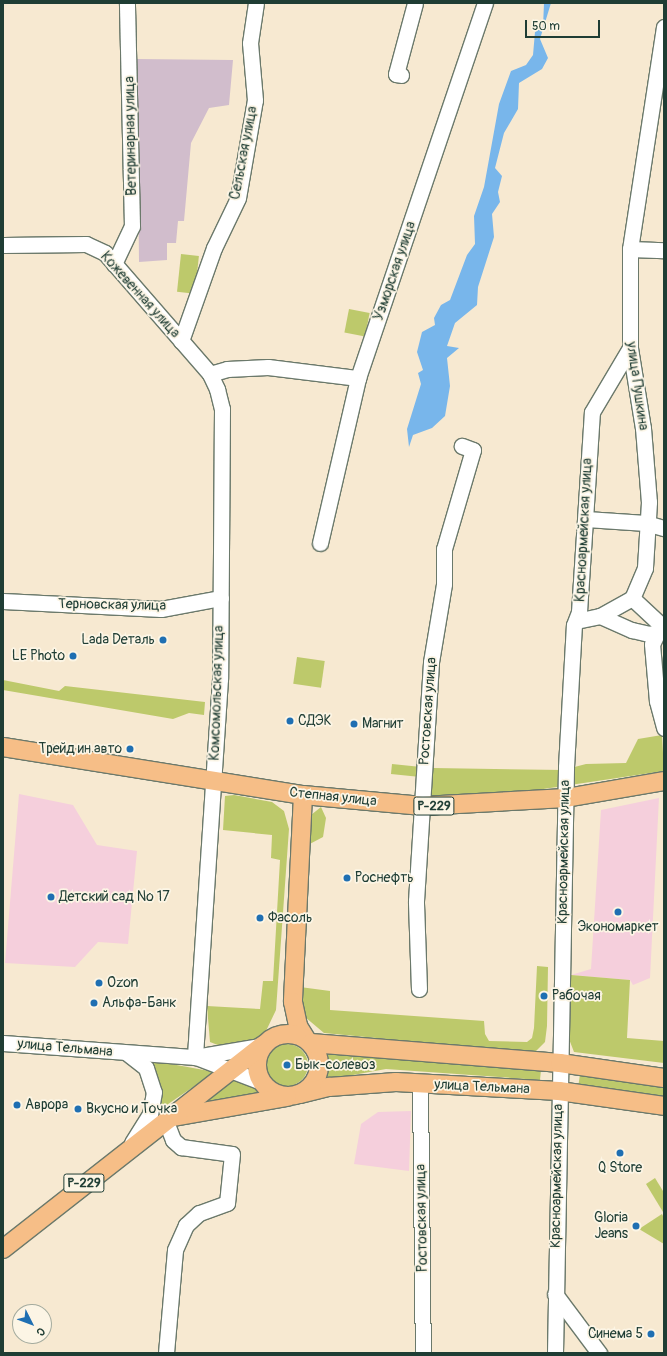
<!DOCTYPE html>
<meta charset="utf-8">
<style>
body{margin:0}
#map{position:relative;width:667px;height:1356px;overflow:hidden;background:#f7e9d1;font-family:Pangolin,sans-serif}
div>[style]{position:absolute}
.built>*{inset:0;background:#f5cfdc}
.industrial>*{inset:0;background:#d1bdcc}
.green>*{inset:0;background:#bdc96b;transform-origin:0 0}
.round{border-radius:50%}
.water>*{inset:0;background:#78b6eb}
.roads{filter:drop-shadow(1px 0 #6b796b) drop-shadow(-1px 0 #6b796b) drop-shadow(0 1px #6b796b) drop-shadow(0 -1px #6b796b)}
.minor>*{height:15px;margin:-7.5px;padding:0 7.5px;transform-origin:7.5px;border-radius:7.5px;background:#fff}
.major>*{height:18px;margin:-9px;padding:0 9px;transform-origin:9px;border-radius:9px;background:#f6be87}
.major>.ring{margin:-9px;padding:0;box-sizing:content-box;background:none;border:18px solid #f6be87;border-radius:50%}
.dots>*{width:11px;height:11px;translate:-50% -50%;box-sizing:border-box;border:2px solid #fcf5e5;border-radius:50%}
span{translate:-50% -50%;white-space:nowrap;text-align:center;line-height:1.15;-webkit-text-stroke:3.5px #fcf5e5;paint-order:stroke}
.shield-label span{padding:1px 3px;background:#fcf5e5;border:1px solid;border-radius:3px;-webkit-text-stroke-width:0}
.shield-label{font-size:13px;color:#1f3d34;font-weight:700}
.street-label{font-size:14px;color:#1f3d34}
.poi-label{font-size:14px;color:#1f3d34}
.right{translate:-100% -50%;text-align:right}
.left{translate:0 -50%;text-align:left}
.frame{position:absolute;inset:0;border:4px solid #1f3d34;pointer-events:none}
.north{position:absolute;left:12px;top:1304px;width:40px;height:40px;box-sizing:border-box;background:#fcf5e5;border:1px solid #a4ab9e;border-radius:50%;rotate:132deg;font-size:11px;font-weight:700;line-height:16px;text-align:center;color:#1f3d34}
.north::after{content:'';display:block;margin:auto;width:14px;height:18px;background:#1f6fb2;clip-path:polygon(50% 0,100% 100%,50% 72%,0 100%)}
.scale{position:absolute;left:525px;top:20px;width:75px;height:18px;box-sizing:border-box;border:2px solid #1f3d34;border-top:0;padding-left:5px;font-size:12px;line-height:14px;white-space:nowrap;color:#1f3d34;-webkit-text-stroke:3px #fcf5e5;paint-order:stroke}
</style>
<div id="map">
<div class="built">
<div style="clip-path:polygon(19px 794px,73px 805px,97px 845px,137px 851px,128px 944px,98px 942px,75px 967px,5px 963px)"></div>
<div style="clip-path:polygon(659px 798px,650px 978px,633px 985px,630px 980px,571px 975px,591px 969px,601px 810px)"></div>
<div style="clip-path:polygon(411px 1111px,409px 1171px,354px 1164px,361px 1124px,378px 1112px)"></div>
</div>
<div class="industrial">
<div style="clip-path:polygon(137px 59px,233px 60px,229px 105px,209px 108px,191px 143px,184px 221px,178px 221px,176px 243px,167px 243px,167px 260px,139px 262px)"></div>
</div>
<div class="green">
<div style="left:181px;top:254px;width:18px;height:38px;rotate:6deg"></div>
<div style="left:349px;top:309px;width:21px;height:24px;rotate:11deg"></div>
<div style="left:297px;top:657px;width:28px;height:27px;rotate:8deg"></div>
<div style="clip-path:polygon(3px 680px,59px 691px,65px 686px,205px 702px,204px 715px,189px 713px,173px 719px,3px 690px)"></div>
<div style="clip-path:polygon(662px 735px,664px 771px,530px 791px,430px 798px,433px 768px,563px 770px,586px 764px,626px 763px,638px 739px)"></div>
<div style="left:392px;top:764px;width:27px;height:10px;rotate:6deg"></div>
<div style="clip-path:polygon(234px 795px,272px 802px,284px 811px,289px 829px,276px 1010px,266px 1031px,256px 1040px,223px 1047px,210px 1042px,207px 1006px,260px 1009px,263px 981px,273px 981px,280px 860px,271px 858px,272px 835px,223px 830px,225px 796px)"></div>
<div style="clip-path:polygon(321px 807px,326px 818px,323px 837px,304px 847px,311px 815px)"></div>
<div style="clip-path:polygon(537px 966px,548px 967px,547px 1026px,545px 1042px,534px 1053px,324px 1033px,305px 1017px,300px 987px,330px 991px,330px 1010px,484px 1021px,485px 1034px,489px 1041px,527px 1042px,532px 1038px,534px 1028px)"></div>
<div style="clip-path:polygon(571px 975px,630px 980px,627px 1038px,664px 1041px,664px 1063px,574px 1052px,569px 1039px)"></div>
<div class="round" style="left:266px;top:1044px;width:42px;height:42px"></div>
<div style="clip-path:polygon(322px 1050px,541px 1070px,540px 1080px,386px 1069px,320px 1081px,325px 1062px)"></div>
<div style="clip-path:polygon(149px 1060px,215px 1072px,155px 1113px,159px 1083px)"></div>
<div style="left:580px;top:1074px;width:85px;height:10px;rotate:8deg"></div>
<div style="clip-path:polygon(230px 1077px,264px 1092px,189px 1107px)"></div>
<div style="clip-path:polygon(655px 1178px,663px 1191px,663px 1212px,646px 1184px)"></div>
<div style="clip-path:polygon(662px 1214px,664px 1218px,664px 1244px,639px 1229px)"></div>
</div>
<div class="water">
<div style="clip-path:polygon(544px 3px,551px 3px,540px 39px,548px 58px,542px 69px,519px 83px,518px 109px,504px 133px,495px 168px,502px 176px,498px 192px,500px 202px,492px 214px,494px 237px,478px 287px,477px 305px,455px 323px,447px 346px,459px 348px,447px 358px,450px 386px,445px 416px,432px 428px,413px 435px,409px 447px,407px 429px,421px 384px,418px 373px,423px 370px,417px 352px,422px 332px,435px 325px,434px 318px,441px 305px,450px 300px,467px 255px,475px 244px,474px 216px,484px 187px,499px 104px,511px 71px,526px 65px,533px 55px,535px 32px,543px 27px)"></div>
</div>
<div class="roads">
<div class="minor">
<div style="left:664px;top:27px;width:225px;rotate:98.7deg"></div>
<div style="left:630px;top:249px;width:99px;rotate:90deg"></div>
<div style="left:630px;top:348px;width:81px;rotate:80.8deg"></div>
<div style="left:643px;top:428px;width:74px;rotate:85.4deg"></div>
<div style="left:649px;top:502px;width:66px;rotate:93.5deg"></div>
<div style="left:645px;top:568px;width:33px;rotate:113deg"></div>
<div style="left:632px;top:598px;width:40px;rotate:43deg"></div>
<div style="left:661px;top:625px;width:21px;rotate:115deg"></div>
<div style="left:652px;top:644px;width:57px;rotate:85deg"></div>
<div style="left:657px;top:701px;width:28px;rotate:75deg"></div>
<div style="left:401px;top:75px;width:5px;rotate:-169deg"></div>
<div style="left:396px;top:74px;width:73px;rotate:-75deg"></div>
<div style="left:3px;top:245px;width:83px;rotate:-0.7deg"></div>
<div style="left:86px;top:244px;width:21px;rotate:25deg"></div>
<div style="left:105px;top:253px;width:160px;rotate:49deg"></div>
<div style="left:210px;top:374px;width:17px;rotate:65deg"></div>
<div style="left:217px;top:389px;width:21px;rotate:76deg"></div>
<div style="left:222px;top:409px;width:270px;rotate:90.4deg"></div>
<div style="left:220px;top:679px;width:379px;rotate:93.8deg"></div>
<div style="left:630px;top:249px;width:34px;rotate:2deg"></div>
<div style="left:114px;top:264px;width:42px;rotate:-64.7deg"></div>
<div style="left:132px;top:226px;width:223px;rotate:-91.3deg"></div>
<div style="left:181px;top:341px;width:99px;rotate:-70.5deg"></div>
<div style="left:214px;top:248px;width:55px;rotate:-64.4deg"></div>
<div style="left:238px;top:198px;width:99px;rotate:-80.2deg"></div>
<div style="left:255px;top:100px;width:57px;rotate:-95deg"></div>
<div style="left:250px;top:43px;width:40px;rotate:-81.5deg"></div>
<div style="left:210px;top:374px;width:18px;rotate:-16deg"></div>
<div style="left:227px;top:369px;width:41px;rotate:-2.8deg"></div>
<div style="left:268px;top:367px;width:91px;rotate:7deg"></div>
<div style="left:586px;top:519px;width:60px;rotate:3.8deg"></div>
<div style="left:646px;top:523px;width:19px;rotate:16deg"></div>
<div style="left:320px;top:543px;width:169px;rotate:-77deg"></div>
<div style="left:358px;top:378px;width:396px;rotate:-71.3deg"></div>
<div style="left:3px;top:601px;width:158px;rotate:2.9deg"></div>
<div style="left:161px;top:609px;width:61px;rotate:-10.4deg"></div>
<div style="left:600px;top:616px;width:37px;rotate:-29deg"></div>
<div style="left:576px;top:621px;width:25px;rotate:-12deg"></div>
<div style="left:600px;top:616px;width:35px;rotate:24deg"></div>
<div style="left:632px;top:630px;width:17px;rotate:13deg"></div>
<div style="left:649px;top:634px;width:9px;rotate:-13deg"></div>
<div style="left:419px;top:989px;width:88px;rotate:-92deg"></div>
<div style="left:416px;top:901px;width:239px;rotate:-86.4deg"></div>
<div style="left:431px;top:662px;width:79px;rotate:-80.5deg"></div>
<div style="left:444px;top:584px;width:35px;rotate:-90deg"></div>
<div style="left:444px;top:549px;width:103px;rotate:-73.7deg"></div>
<div style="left:473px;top:450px;width:12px;rotate:-160deg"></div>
<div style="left:3px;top:1043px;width:193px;rotate:4.2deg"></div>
<div style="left:195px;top:1057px;width:66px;rotate:-9.6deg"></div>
<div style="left:127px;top:1053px;width:24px;rotate:38deg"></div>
<div style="left:146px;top:1068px;width:25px;rotate:72deg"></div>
<div style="left:154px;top:1092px;width:22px;rotate:100deg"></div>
<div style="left:150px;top:1114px;width:34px;rotate:122deg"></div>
<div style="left:196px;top:1057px;width:70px;rotate:21deg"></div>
<div style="left:420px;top:1083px;width:270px;rotate:89.4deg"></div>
<div style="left:165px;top:1119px;width:22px;rotate:69deg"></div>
<div style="left:173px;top:1140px;width:11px;rotate:41deg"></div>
<div style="left:181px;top:1147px;width:51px;rotate:7.8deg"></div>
<div style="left:232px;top:1154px;width:49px;rotate:95.8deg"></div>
<div style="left:227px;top:1203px;width:30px;rotate:160deg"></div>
<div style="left:199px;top:1213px;width:18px;rotate:137deg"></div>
<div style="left:186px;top:1225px;width:27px;rotate:114deg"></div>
<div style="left:175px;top:1250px;width:103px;rotate:95deg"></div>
<div style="left:555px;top:1294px;width:74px;rotate:53.3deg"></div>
<div style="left:555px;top:1353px;width:586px;rotate:-88.92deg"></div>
<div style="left:566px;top:767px;width:142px;rotate:-86.8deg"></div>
<div style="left:574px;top:625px;width:14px;rotate:-69deg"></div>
<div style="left:579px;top:612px;width:200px;rotate:-86.3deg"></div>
<div style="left:592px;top:412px;width:74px;rotate:-59.3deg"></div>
</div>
<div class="major">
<div style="left:3px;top:747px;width:304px;rotate:9.1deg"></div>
<div style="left:303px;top:795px;width:120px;rotate:5.3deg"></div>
<div style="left:422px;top:806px;width:144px;rotate:-3.2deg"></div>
<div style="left:566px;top:798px;width:99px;rotate:-9.8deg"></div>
<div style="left:303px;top:795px;width:207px;rotate:92.8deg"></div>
<div style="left:293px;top:1002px;width:25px;rotate:78deg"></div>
<div style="left:298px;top:1026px;width:15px;rotate:58deg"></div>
<div class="ring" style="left:257px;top:1034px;width:44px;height:44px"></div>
<div style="left:311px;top:1043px;width:250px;rotate:4.6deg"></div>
<div style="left:560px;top:1063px;width:105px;rotate:8.2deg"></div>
<div style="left:300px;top:1094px;width:30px;rotate:-14deg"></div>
<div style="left:329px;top:1087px;width:67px;rotate:-4.3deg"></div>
<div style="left:396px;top:1082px;width:163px;rotate:3.2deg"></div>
<div style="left:559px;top:1091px;width:106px;rotate:8.1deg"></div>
<div style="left:168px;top:1118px;width:121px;rotate:-10deg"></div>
<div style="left:3px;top:1249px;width:330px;rotate:-38.1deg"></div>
</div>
</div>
<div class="dots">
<div style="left:163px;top:640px;background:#1f6fb2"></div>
<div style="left:73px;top:656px;background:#1f6fb2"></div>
<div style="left:290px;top:721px;background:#1f6fb2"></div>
<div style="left:354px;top:724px;background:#1f6fb2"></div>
<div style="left:130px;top:749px;background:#1f6fb2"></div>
<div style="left:347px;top:878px;background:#1f6fb2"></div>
<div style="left:51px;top:897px;background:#1f6fb2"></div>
<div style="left:618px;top:912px;background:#1f6fb2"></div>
<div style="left:260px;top:918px;background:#1f6fb2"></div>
<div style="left:99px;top:983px;background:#1f6fb2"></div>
<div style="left:544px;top:996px;background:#1f6fb2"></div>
<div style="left:94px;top:1003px;background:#1f6fb2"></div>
<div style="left:287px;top:1065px;background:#1f6fb2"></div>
<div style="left:17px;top:1105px;background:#1f6fb2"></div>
<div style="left:78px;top:1109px;background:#1f6fb2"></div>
<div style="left:620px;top:1153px;background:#1f6fb2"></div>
<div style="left:636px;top:1226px;background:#1f6fb2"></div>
<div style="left:651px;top:1334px;background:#1f6fb2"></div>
</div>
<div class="shield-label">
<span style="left:434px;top:806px">Р-229</span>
<span style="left:84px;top:1183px">Р-229</span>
</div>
<div class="street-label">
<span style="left:131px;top:136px;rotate:-91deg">Ветеринарная улица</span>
<span style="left:244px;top:153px;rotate:-79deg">Сельская улица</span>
<span style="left:395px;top:271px;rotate:-71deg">Узморская улица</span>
<span style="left:140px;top:295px;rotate:48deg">Кожевенная улица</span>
<span style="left:637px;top:386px;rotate:82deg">улица Пушкина</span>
<span style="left:584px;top:530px;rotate:-87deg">Красноармейская улица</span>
<span style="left:112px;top:605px;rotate:1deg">Терновская улица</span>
<span style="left:217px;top:693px;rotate:-88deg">Комсомольская улица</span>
<span style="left:428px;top:711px;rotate:-86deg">Ростовская улица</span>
<span style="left:333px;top:797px;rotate:6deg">Степная улица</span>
<span style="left:564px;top:852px;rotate:-89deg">Красноармейская улица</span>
<span style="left:65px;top:1048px;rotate:5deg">улица Тельмана</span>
<span style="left:482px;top:1087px;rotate:3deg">улица Тельмана</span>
<span style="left:557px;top:1176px;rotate:-89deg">Красноармейская улица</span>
<span style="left:422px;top:1218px;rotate:-91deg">Ростовская улица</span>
</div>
<div class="poi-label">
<span class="right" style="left:155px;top:640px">Lada Dеталь</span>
<span class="right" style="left:65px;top:656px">LE Photo</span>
<span class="left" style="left:298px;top:721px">СДЭК</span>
<span class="left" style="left:362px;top:724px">Магнит</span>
<span class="right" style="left:122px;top:749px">Трейд ин авто</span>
<span class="left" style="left:355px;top:878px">Роснефть</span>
<span class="left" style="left:59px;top:897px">Детский сад № 17</span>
<span class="left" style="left:268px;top:918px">Фасоль</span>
<span style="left:618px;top:927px">Экономаркет</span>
<span class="left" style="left:107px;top:983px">Ozon</span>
<span class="left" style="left:552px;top:996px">Рабочая</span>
<span class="left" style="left:102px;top:1003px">Альфа-Банк</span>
<span class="left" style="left:295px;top:1065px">Бык-солевоз</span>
<span class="left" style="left:25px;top:1105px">Аврора</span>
<span class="left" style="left:86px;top:1109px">Вкусно и Точка</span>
<span style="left:620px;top:1168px">Q Store</span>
<span class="right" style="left:628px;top:1226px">Gloria<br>Jeans</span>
<span class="right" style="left:643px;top:1334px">Синема 5</span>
</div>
<div class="frame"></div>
<div class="north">С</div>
<div class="scale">50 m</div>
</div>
